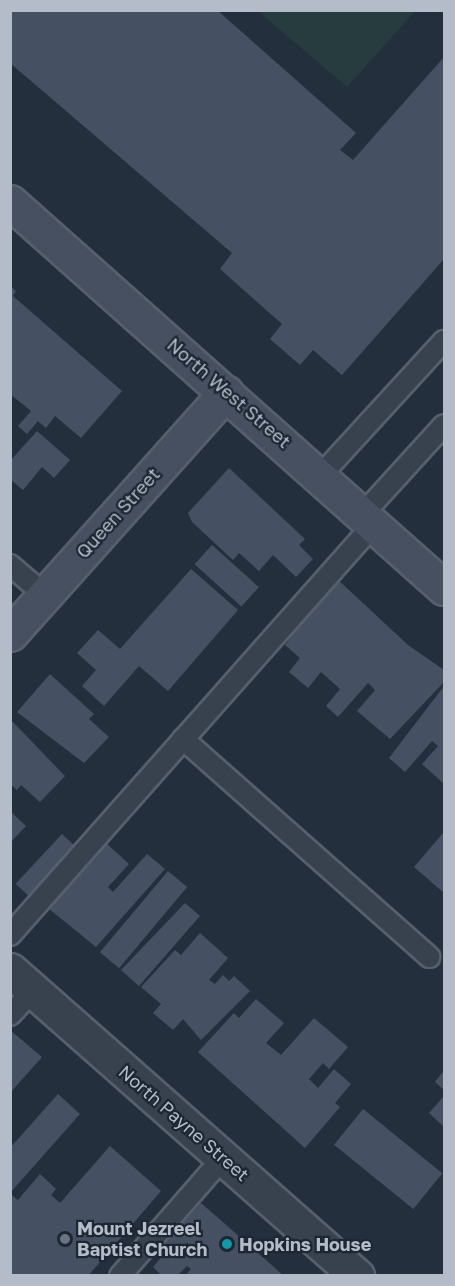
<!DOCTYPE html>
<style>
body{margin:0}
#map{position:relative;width:455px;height:1286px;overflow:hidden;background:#242f3e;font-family:"Golos Text",sans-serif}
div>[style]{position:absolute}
.green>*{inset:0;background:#263c3f}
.building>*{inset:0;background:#455162;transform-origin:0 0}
.roads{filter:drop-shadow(2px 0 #565f6c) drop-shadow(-2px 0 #565f6c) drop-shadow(0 2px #565f6c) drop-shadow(0 -2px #565f6c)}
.lane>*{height:20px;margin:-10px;padding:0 10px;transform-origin:10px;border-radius:10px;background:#38414e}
.street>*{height:33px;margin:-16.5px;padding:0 16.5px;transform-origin:16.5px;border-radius:16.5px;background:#38414e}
.secondary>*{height:33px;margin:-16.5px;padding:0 16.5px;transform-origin:16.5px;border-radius:16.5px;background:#465061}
.dots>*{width:16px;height:16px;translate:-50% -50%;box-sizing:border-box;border:3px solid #1d2633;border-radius:50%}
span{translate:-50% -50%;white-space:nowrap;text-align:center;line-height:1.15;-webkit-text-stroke:4.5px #1d2633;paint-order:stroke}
.street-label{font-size:18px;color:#b4bcc9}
.poi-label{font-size:18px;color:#b4bcc9;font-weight:700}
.left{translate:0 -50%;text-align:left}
.frame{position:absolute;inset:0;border:12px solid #b4bcc9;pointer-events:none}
</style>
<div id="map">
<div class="green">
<div style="clip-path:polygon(258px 11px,415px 11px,347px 87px)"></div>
</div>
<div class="building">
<div style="clip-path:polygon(10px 10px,217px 10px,356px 133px,340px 150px,353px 160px,444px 57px,444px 259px,342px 375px,313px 350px,300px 365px,270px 339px,282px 324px,220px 269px,232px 253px,10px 63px)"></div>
<div style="clip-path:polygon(10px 286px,16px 291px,13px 296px,122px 391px,81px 438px,55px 416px,46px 428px,38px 421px,27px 434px,18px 426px,31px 411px,10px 394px)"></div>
<div style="clip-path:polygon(37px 431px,70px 460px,54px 478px,42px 467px,23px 490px,10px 479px,10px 461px)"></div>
<div style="clip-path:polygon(229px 468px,305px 539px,299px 545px,313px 559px,296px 577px,273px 555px,259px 571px,239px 553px,233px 560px,192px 522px,188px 513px)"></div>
<div style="left:212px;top:545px;width:63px;height:26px;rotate:42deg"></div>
<div style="clip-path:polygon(191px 569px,238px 610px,168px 691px,139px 666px,104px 706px,82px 686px,96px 670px,77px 653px,98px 630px,120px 649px)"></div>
<div style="clip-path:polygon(336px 578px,408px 645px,444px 670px,444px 682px,390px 739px,357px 711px,375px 690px,368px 683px,338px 717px,326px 706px,340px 689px,321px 672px,308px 688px,289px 672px,300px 658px,285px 645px)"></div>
<div style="clip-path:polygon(50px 674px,94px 714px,89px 719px,109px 737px,84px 763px,17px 712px)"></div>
<div style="clip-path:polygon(444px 686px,444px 784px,422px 764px,438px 746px,432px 741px,405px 772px,389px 758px)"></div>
<div style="clip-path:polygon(10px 719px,65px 776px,40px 802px,21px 785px,17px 790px,10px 784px)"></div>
<div style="clip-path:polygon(10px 811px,26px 826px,10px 843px)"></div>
<div style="clip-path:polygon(444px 832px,444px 893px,414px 867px)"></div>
<div style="left:62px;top:834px;width:21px;height:68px;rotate:43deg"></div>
<div style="clip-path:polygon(106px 843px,129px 864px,108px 887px,113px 892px,147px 854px,165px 869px,96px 947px,48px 908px)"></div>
<div style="left:168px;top:871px;width:25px;height:106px;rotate:40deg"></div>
<div style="clip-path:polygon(185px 903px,200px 916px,139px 986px,121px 970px)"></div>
<div style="clip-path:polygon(200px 933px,228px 958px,209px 980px,215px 984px,223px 975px,229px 981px,234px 976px,250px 991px,201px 1040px,183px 1019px,173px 1030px,153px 1013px,161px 1004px,141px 987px,175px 950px,181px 955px)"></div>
<div style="clip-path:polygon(256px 999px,284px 1023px,266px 1043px,281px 1055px,314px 1018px,348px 1047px,329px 1069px,323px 1063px,309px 1079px,318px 1088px,334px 1069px,351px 1084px,335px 1103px,340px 1107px,305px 1148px,198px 1052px,234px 1013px,239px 1018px)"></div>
<div style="clip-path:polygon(10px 1030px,42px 1057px,10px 1093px)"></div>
<div style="clip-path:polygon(444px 1070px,444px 1090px,435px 1082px)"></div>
<div style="clip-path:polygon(58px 1094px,80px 1114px,10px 1193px,10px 1148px)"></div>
<div style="clip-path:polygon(444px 1096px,444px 1127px,429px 1113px)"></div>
<div style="left:363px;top:1109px;width:102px;height:46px;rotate:39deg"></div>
<div style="clip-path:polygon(110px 1146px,161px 1191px,88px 1276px,10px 1276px,10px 1194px,18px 1200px,40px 1174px,56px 1189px,51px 1195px,60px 1203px)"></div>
<div style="clip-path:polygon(201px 1203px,224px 1223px,284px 1276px,185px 1276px,191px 1269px,187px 1266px,177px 1276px,162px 1276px,153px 1267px,170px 1247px,165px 1243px)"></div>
</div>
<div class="roads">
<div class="lane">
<div style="left:321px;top:475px;width:182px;rotate:-47.5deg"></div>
<div style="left:363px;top:514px;width:120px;rotate:-47.7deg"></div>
<div style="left:10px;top:565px;width:46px;rotate:40.6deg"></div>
<div style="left:183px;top:739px;width:329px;rotate:41.5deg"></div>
<div style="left:10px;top:935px;width:549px;rotate:-48.47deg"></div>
<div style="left:10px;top:1015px;width:34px;rotate:-47deg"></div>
<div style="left:120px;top:1276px;width:157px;rotate:-48.9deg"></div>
</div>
<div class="street">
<div style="left:10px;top:970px;width:463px;rotate:41.4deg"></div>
</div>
<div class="secondary">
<div style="left:10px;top:202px;width:581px;rotate:41.65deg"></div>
<div style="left:10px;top:634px;width:324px;rotate:-48.2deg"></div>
</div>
</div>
<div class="dots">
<div style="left:65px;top:1239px;background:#6b7280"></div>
<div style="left:227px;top:1244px;background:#0f9aa8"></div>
</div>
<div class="street-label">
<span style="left:229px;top:393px;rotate:41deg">North West Street</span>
<span style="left:118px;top:513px;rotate:-48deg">Queen Street</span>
<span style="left:184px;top:1123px;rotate:41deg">North Payne Street</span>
</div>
<div class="poi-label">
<span class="left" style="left:77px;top:1239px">Mount Jezreel<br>Baptist Church</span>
<span class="left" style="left:239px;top:1244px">Hopkins House</span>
</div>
<div class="frame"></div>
</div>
